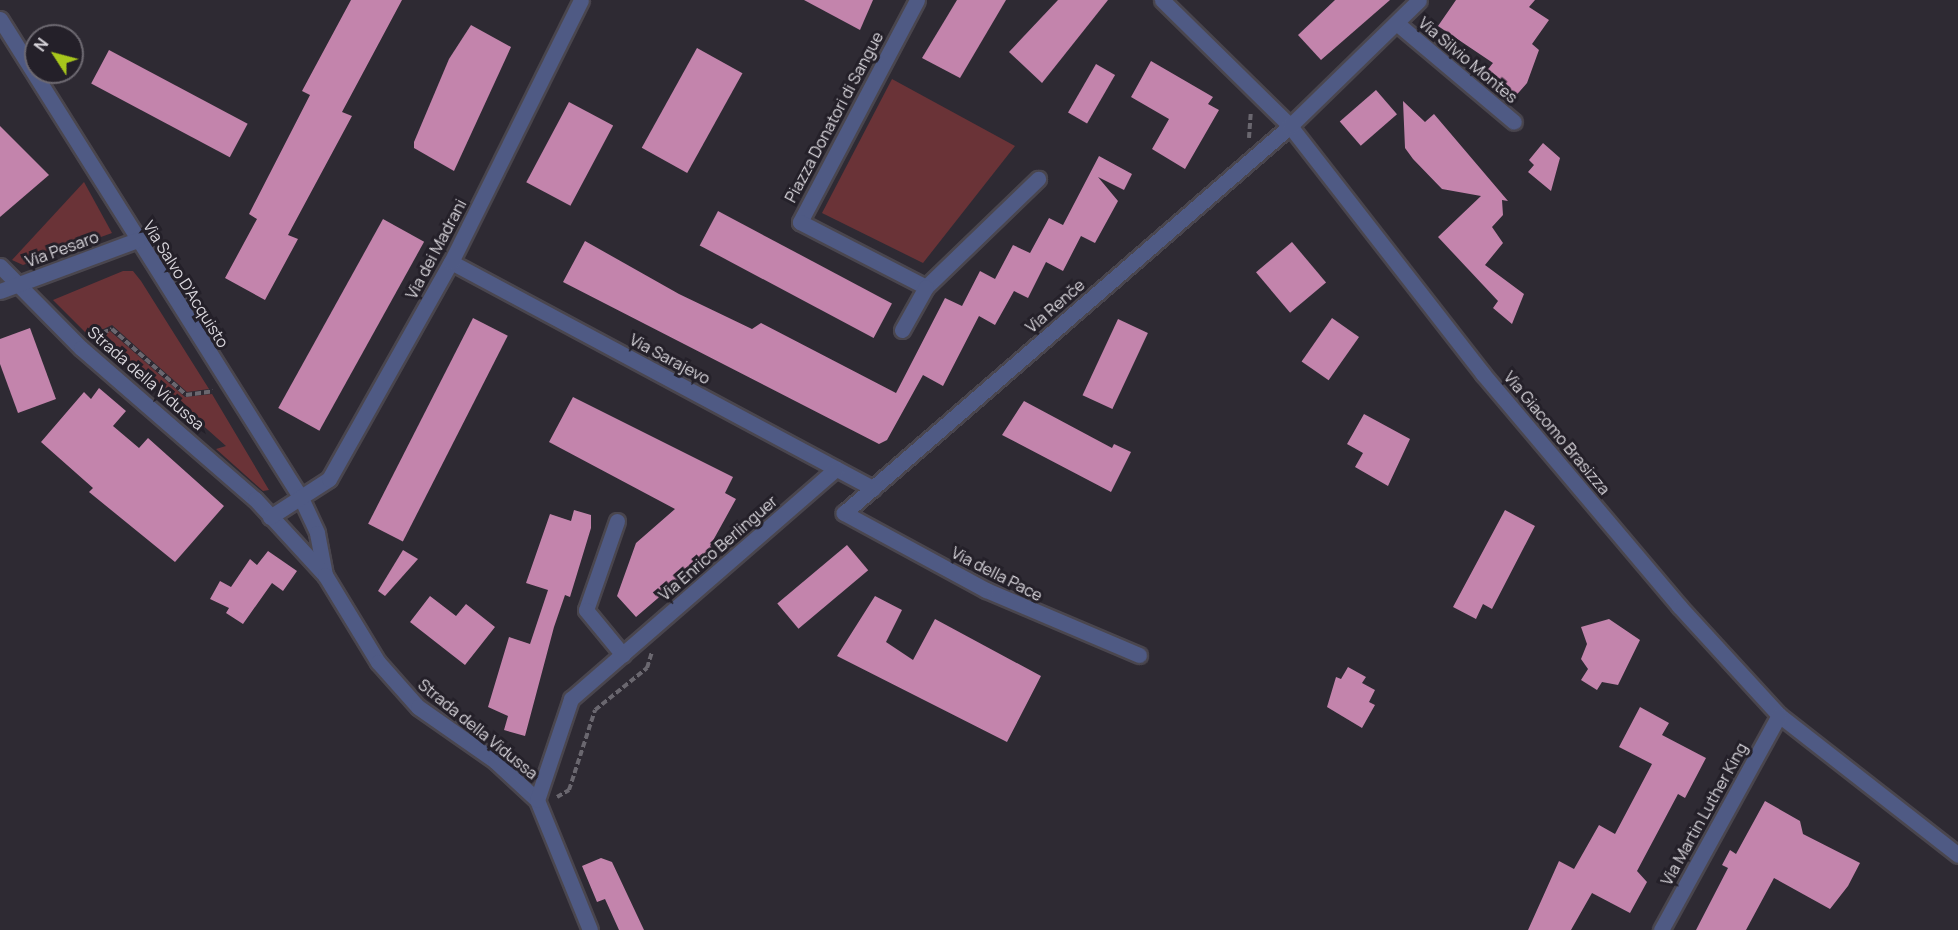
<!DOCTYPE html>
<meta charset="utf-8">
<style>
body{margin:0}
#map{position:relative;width:1958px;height:930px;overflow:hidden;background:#2e2a33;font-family:Manrope,sans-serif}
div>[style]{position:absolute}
.green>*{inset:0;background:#6a3337}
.building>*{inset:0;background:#c384ac;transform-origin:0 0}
.path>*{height:4px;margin-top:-2px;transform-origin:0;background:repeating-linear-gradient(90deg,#6a676f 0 6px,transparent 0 9px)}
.roads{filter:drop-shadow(2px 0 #4a464e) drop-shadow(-2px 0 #4a464e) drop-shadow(0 2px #4a464e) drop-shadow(0 -2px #4a464e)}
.street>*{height:15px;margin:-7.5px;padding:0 7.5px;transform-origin:7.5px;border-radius:7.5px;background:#4f5a84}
span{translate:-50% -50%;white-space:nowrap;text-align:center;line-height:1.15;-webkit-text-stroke:6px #242029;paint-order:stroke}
.street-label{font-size:16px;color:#dad7dd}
.north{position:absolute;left:24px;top:24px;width:60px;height:60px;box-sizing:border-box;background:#242029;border:2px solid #6d6971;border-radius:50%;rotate:306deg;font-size:16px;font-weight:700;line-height:24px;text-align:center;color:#dad7dd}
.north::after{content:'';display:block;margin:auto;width:21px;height:27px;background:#a8c71c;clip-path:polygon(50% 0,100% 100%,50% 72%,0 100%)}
</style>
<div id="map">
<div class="green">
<div style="clip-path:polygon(892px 79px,1015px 146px,923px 263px,822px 213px)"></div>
<div style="clip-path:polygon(84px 182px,112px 233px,23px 265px,12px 260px)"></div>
<div style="clip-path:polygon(123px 271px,133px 271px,141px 281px,209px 389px,187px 392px,112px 325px,89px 336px,53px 300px)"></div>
<div style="clip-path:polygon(110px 331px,185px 397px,212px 394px,269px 490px,263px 491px,216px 449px,226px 446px,110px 343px,101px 346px,93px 339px)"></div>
</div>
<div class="building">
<div style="clip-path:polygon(351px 0,402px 0,342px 112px,352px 116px,288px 235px,298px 239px,265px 300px,225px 278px,257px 219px,249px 214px,310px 95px,302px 91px)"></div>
<div style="clip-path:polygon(804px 0,873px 0,860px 30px)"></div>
<div style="clip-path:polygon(957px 0,1006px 0,960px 78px,922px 58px)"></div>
<div style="clip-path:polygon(1058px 0,1108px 0,1042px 83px,1009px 52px)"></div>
<div style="clip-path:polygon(1335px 0,1390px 0,1321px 60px,1298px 35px)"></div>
<div style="clip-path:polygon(1456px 0,1535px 0,1529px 7px,1549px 20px,1532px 44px,1539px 50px,1527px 83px,1512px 100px,1483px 75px,1493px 63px,1438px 26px)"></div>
<div style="clip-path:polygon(471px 25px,511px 47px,454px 171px,414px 148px,414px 142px,449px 59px)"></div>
<div style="left:697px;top:48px;width:52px;height:114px;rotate:29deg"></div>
<div style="left:109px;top:50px;width:157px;height:38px;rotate:28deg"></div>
<div style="clip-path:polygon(1151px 61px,1213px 97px,1208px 104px,1219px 110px,1185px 169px,1152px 149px,1169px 119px,1131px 97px)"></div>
<div style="left:1096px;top:64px;width:22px;height:56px;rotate:30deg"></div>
<div style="left:1376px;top:90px;width:32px;height:48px;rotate:49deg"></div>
<div style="clip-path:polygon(1403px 101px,1425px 122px,1434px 114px,1508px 201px,1502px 200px,1503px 215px,1492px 227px,1503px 243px,1485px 265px,1524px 294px,1512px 324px,1493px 308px,1498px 301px,1438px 237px,1481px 196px,1442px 189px,1413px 159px,1405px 148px)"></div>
<div style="left:569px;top:102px;width:50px;height:91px;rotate:28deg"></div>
<div style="clip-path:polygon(0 126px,49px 175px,0 217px)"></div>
<div style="clip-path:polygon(1543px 143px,1560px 158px,1551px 191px,1528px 172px,1534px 165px,1529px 160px)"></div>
<div style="clip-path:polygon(1099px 156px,1132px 174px,1124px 190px,1098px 177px,1118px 201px,1095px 243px,1081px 236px,1063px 271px,1046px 262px,1028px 298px,1014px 291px,995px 325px,979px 316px,943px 386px,923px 375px,887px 440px,879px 444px,563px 282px,585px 241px,679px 294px,752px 329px,761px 323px,896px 393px,945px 298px,962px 306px,980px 271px,995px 279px,1013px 245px,1030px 253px,1049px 218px,1063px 225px)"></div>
<div style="left:718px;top:211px;width:197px;height:39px;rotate:28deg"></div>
<div style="left:383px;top:219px;width:47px;height:216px;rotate:29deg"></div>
<div style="left:1292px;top:242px;width:53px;height:47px;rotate:50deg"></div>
<div style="left:473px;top:318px;width:39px;height:231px;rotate:27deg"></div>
<div style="left:1332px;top:318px;width:33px;height:53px;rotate:35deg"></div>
<div style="left:1118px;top:319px;width:33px;height:84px;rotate:25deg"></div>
<div style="clip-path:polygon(30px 328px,56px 399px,18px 413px,0 364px,0 339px)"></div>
<div style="clip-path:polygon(99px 388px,126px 411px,113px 426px,139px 448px,148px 438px,224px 506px,175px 562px,89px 492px,93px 488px,41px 442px,84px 392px,91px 399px)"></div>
<div style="clip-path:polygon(573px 397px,733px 477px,725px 493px,736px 499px,710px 546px,714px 550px,636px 617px,617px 596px,636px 543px,675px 509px,549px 442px)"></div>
<div style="clip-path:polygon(1024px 401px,1112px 448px,1114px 444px,1131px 452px,1111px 492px,1002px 435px)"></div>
<div style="clip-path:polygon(1364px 414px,1410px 439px,1388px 486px,1355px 467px,1363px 453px,1347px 444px)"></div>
<div style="clip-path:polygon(574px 510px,591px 515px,591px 528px,570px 597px,565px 595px,554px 627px,525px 736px,504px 730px,508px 716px,488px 707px,509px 637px,530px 644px,548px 590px,526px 583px,550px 514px,571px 521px)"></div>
<div style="clip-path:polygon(1505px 510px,1535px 526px,1492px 609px,1483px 604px,1476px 619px,1453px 607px)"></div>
<div style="left:847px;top:545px;width:33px;height:91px;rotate:50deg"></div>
<div style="clip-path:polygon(403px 550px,418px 559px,385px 596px,378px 591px)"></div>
<div style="clip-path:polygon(268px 551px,297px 571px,283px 591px,272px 583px,243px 624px,226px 613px,229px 608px,210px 599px,220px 581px,231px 587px,250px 559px,257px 565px)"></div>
<div style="clip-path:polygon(430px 596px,456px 616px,466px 604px,495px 627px,465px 665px,410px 622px)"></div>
<div style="clip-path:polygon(875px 596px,902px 610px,886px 642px,913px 660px,935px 619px,1041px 676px,1007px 742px,837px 656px)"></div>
<div style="clip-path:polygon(1609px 619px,1640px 640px,1618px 685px,1602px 682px,1597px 690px,1581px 680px,1588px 669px,1581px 659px,1587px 644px,1581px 627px)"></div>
<div style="clip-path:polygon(1348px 667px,1366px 677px,1362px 683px,1375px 690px,1369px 702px,1375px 705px,1362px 728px,1327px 707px,1336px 677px,1341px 679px)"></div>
<div style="clip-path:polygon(1640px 707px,1669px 723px,1662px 735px,1706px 758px,1685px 798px,1678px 794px,1637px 871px,1647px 882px,1630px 913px,1592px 893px,1571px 930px,1528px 930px,1559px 861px,1574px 869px,1599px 825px,1615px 834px,1652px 764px,1619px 747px)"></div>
<div style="clip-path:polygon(1765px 801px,1800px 821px,1803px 834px,1860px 863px,1848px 886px,1830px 909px,1774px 878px,1746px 930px,1696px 930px,1728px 868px,1722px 865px,1730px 850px,1736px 854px)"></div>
<div style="clip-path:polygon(601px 858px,612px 862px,644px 930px,619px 930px,605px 899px,597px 902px,582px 866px)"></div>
</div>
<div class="path">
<div style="left:1249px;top:138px;width:26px;rotate:-86deg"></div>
<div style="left:94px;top:336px;width:19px;rotate:-21deg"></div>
<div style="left:112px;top:329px;width:99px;rotate:41.7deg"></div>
<div style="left:186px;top:395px;width:27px;rotate:-8deg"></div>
<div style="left:557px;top:797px;width:14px;rotate:-30deg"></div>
<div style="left:569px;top:790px;width:84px;rotate:-72deg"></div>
<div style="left:595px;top:710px;width:67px;rotate:-38.9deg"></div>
<div style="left:647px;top:668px;width:17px;rotate:-73deg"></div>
</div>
<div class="roads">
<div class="street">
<div style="left:917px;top:0;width:251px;rotate:117.8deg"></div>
<div style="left:800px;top:222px;width:142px;rotate:27.3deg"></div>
<div style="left:926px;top:287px;width:156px;rotate:-44deg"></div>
<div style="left:1162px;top:0;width:180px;rotate:44.5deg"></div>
<div style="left:1290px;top:126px;width:314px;rotate:52.1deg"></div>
<div style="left:1483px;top:374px;width:304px;rotate:49.8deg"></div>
<div style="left:1679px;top:606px;width:148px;rotate:47.5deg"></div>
<div style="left:1779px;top:715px;width:227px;rotate:38deg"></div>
<div style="left:0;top:19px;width:566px;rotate:57.86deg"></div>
<div style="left:301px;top:498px;width:38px;rotate:65deg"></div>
<div style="left:317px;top:533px;width:43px;rotate:79.2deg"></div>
<div style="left:1399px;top:25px;width:150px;rotate:40.1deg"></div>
<div style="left:451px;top:262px;width:479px;rotate:28.2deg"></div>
<div style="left:0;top:266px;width:115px;rotate:45.4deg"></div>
<div style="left:81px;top:348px;width:230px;rotate:41deg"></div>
<div style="left:255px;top:499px;width:103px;rotate:47.4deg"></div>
<div style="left:325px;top:575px;width:102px;rotate:58.7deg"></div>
<div style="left:378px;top:662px;width:60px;rotate:48.4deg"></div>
<div style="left:418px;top:707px;width:94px;rotate:35deg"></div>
<div style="left:495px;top:761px;width:57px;rotate:42.9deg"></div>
<div style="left:537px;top:800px;width:140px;rotate:67.8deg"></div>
<div style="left:0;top:291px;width:146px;rotate:-20.4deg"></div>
<div style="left:902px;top:330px;width:49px;rotate:-60.8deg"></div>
<div style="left:270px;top:517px;width:70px;rotate:-32.8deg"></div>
<div style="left:329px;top:479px;width:249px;rotate:-60.7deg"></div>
<div style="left:451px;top:262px;width:292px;rotate:-63.6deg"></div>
<div style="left:617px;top:521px;width:94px;rotate:109.2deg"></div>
<div style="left:586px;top:610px;width:58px;rotate:50.6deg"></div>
<div style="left:1139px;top:655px;width:166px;rotate:-157deg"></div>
<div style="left:986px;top:590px;width:162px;rotate:-151.5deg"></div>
<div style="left:844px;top:513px;width:590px;rotate:-40.95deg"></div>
<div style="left:1290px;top:126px;width:180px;rotate:-44.3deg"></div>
<div style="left:537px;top:800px;width:107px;rotate:-71.4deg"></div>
<div style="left:571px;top:699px;width:351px;rotate:-41deg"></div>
<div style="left:1661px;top:930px;width:245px;rotate:-61.2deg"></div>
</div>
</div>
<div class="street-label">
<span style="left:1468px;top:60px;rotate:40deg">Via Silvio Montes</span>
<span style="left:834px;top:117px;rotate:-62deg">Piazza Donatori di Sangue</span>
<span style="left:62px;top:249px;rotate:-20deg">Via Pesaro</span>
<span style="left:436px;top:249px;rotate:-62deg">Via dei Madrani</span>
<span style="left:186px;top:284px;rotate:58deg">Via Salvo D'Acquisto</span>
<span style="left:1055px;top:306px;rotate:-41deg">Via Renče</span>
<span style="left:670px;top:359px;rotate:28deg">Via Sarajevo</span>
<span style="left:146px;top:378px;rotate:41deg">Strada della Vidussa</span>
<span style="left:1557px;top:433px;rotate:50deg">Via Giacomo Brasizza</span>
<span style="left:718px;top:548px;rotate:-41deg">Via Enrico Berlinguer</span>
<span style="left:997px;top:574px;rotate:27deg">Via della Pace</span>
<span style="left:478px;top:729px;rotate:39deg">Strada della Vidussa</span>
<span style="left:1704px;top:814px;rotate:-61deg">Via Martin Luther King</span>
</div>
<div class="north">N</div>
</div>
